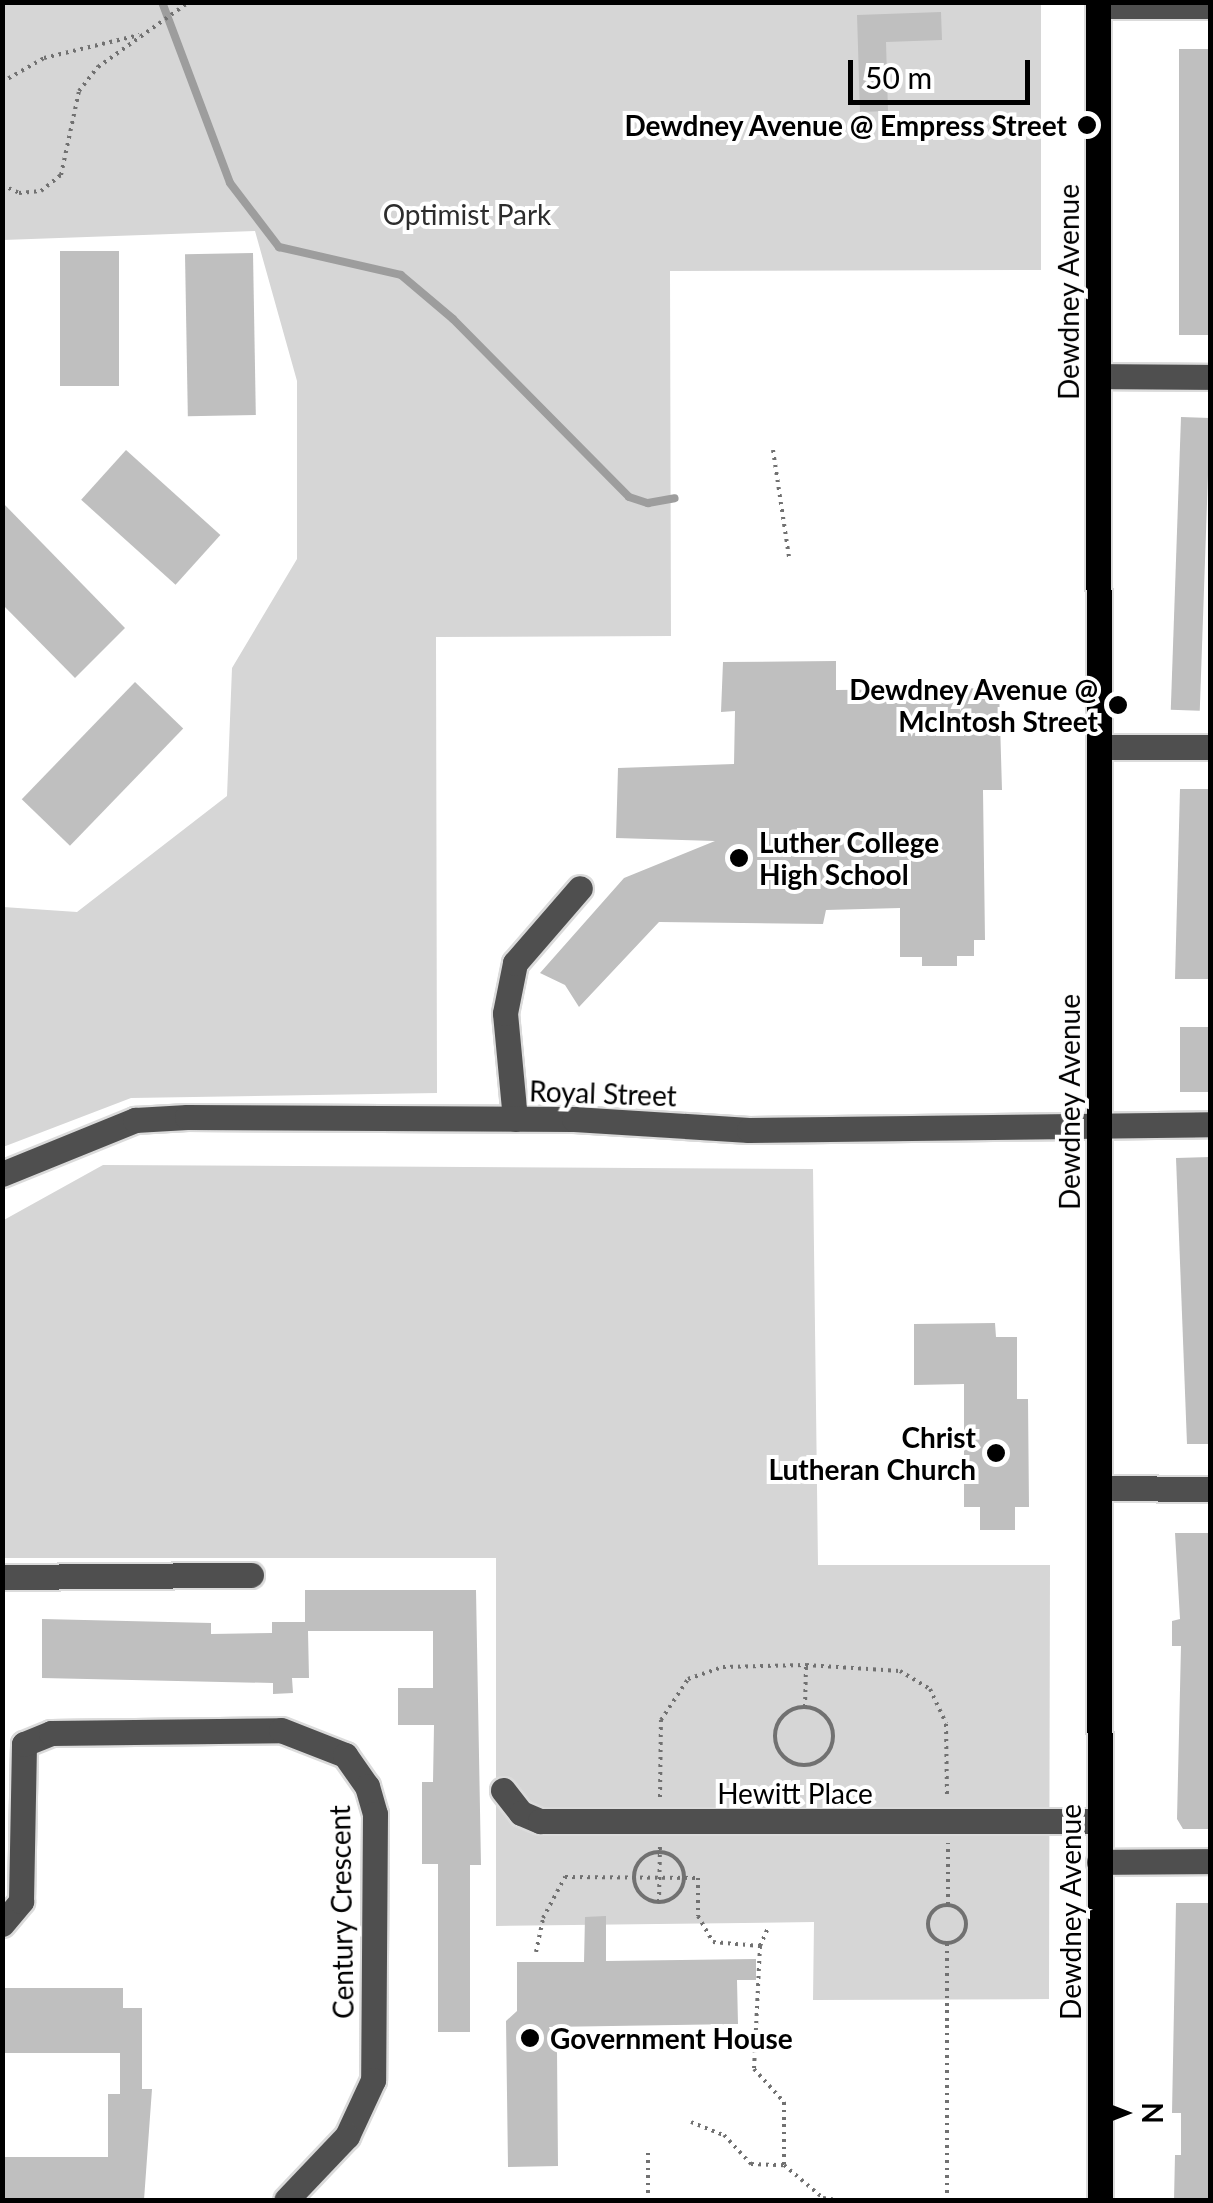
<!DOCTYPE html>
<style>
body{margin:0}
#map{position:relative;width:1213px;height:2203px;overflow:hidden;background:#fff;font-family:Lato,sans-serif}
div>[style]{position:absolute}
.green>*{inset:0;background:#d6d6d6}
.stream>*{height:8px;margin:-4px;padding:0 4px;transform-origin:4px;border-radius:4px;background:#9d9d9d}
.building>*{inset:0;background:#bfbfbf;transform-origin:0 0}
.path>*{height:4px;margin-top:-2px;transform-origin:0;background:repeating-linear-gradient(90deg,#717171 0 2.5px,transparent 0 7.5px)}
.path>.ring{margin:-2px;padding:0;box-sizing:content-box;background:none;border:4px solid #717171;border-radius:50%}
.roads{filter:drop-shadow(2px 0 #dbdbdb) drop-shadow(-2px 0 #dbdbdb) drop-shadow(0 2px #dbdbdb) drop-shadow(0 -2px #dbdbdb)}
.minor>*{height:25px;margin:-12.5px;padding:0 12.5px;transform-origin:12.5px;border-radius:12.5px;background:#4f4f4f}
.major>*{height:25px;margin:-12.5px;padding:0 12.5px;transform-origin:12.5px;border-radius:12.5px;background:#000}
.dots>*{width:28px;height:28px;translate:-50% -50%;box-sizing:border-box;border:5px solid #fff;border-radius:50%}
span{translate:-50% -50%;white-space:nowrap;text-align:center;line-height:1.15;-webkit-text-stroke:8px #fff;paint-order:stroke}
.poi-label{font-size:28px;color:#000;font-weight:700}
.right{translate:-100% -50%;text-align:right}
.left{translate:0 -50%;text-align:left}
.park-label{font-size:28px;color:#2d2d2d}
.street-label{font-size:28px;color:#000}
.frame{position:absolute;inset:0;border:5px solid #000;pointer-events:none}
.north{position:absolute;left:1073px;top:2063px;width:100px;height:100px;-webkit-text-stroke:8px #fff;paint-order:stroke;rotate:90deg;font-size:28px;font-weight:700;line-height:40px;text-align:center;color:#000}
.north::after{content:'';display:block;margin:auto;width:35px;height:45px;background:#000;clip-path:polygon(50% 0,100% 100%,50% 72%,0 100%)}
.scale{position:absolute;left:848px;top:60px;width:182px;height:45px;box-sizing:border-box;border:5px solid #000;border-top:0;padding-left:12px;font-size:30px;line-height:35px;white-space:nowrap;color:#000;-webkit-text-stroke:8px #fff;paint-order:stroke}
</style>
<div id="map">
<div class="green">
<div style="clip-path:polygon(3px 3px,1041px 3px,1041px 270px,670px 271px,671px 636px,436px 637px,437px 1093px,131px 1098px,3px 1147px,3px 907px,77px 912px,227px 796px,232px 668px,297px 559px,297px 381px,255px 231px,3px 240px)"></div>
<div style="clip-path:polygon(103px 1165px,813px 1169px,818px 1565px,1050px 1565px,1049px 1999px,813px 2000px,814px 1922px,496px 1926px,496px 1558px,3px 1558px,2px 1221px)"></div>
</div>
<div class="stream">
<div style="left:162px;top:2px;width:193px;rotate:69.4deg"></div>
<div style="left:230px;top:183px;width:81px;rotate:52.6deg"></div>
<div style="left:279px;top:247px;width:125px;rotate:12.9deg"></div>
<div style="left:401px;top:275px;width:68px;rotate:40.2deg"></div>
<div style="left:453px;top:319px;width:250px;rotate:45.3deg"></div>
<div style="left:629px;top:497px;width:20px;rotate:18deg"></div>
<div style="left:648px;top:503px;width:27px;rotate:-10deg"></div>
</div>
<div class="building">
<div style="clip-path:polygon(941px 12px,942px 40px,886px 42px,888px 111px,860px 112px,857px 15px)"></div>
<div style="left:1179px;top:49px;width:31px;height:286px"></div>
<div style="left:119px;top:251px;width:135px;height:59px;rotate:90deg"></div>
<div style="left:253px;top:253px;width:162px;height:68px;rotate:89deg"></div>
<div style="left:1181px;top:417px;width:29px;height:293px;rotate:2deg"></div>
<div style="left:126px;top:450px;width:127px;height:67px;rotate:42deg"></div>
<div style="clip-path:polygon(2px 502px,125px 628px,75px 678px,2px 604px)"></div>
<div style="clip-path:polygon(836px 661px,836px 690px,999px 688px,1002px 790px,983px 790px,985px 940px,974px 940px,974px 956px,957px 956px,957px 966px,922px 966px,922px 957px,900px 957px,900px 908px,826px 910px,823px 924px,659px 922px,579px 1007px,565px 985px,540px 973px,624px 878px,715px 841px,616px 838px,618px 768px,734px 764px,735px 711px,721px 712px,723px 662px)"></div>
<div style="left:135px;top:682px;width:67px;height:163px;rotate:44deg"></div>
<div style="clip-path:polygon(1180px 789px,1210px 789px,1210px 979px,1175px 979px)"></div>
<div style="left:1180px;top:1027px;width:30px;height:65px"></div>
<div style="clip-path:polygon(1210px 1157px,1210px 1444px,1187px 1444px,1176px 1158px)"></div>
<div style="clip-path:polygon(995px 1323px,996px 1337px,1017px 1337px,1017px 1399px,1028px 1399px,1029px 1507px,1015px 1507px,1015px 1530px,980px 1530px,980px 1507px,964px 1507px,964px 1384px,914px 1385px,914px 1324px)"></div>
<div style="clip-path:polygon(1175px 1533px,1210px 1533px,1210px 1829px,1183px 1829px,1177px 1819px,1181px 1646px,1172px 1646px,1172px 1621px,1180px 1619px)"></div>
<div style="clip-path:polygon(305px 1590px,476px 1590px,481px 1865px,470px 1865px,470px 2032px,438px 2032px,438px 1864px,422px 1864px,422px 1782px,433px 1782px,434px 1725px,398px 1725px,398px 1688px,433px 1688px,433px 1631px,308px 1631px,309px 1678px,292px 1678px,293px 1693px,273px 1694px,273px 1683px,42px 1678px,42px 1619px,211px 1623px,211px 1634px,272px 1633px,272px 1622px,305px 1622px)"></div>
<div style="clip-path:polygon(1176px 1903px,1210px 1903px,1210px 2200px,1174px 2200px,1175px 2155px,1181px 2155px,1181px 2113px,1172px 2113px)"></div>
<div style="clip-path:polygon(606px 1916px,606px 1961px,756px 1959px,756px 1980px,737px 1980px,738px 2024px,549px 2027px,557px 2050px,558px 2166px,508px 2167px,506px 2021px,517px 2011px,517px 1962px,584px 1962px,585px 1917px)"></div>
<div style="clip-path:polygon(2px 1988px,123px 1988px,123px 2008px,142px 2008px,142px 2089px,152px 2089px,144px 2200px,2px 2200px,2px 2157px,108px 2157px,108px 2094px,120px 2094px,120px 2053px,2px 2053px)"></div>
</div>
<div class="path">
<div style="left:2px;top:82px;width:48px;rotate:-29.7deg"></div>
<div style="left:44px;top:58px;width:98px;rotate:-13.6deg"></div>
<div style="left:2px;top:185px;width:19px;rotate:25deg"></div>
<div style="left:19px;top:193px;width:22px;rotate:-5deg"></div>
<div style="left:41px;top:191px;width:26px;rotate:-39deg"></div>
<div style="left:61px;top:175px;width:86px;rotate:-77.9deg"></div>
<div style="left:79px;top:91px;width:31px;rotate:-52deg"></div>
<div style="left:98px;top:67px;width:112px;rotate:-35.5deg"></div>
<div style="left:773px;top:450px;width:108px;rotate:81.5deg"></div>
<div style="left:805px;top:1707px;width:40px;rotate:-88.6deg"></div>
<div class="ring" style="left:775px;top:1707px;width:54px;height:54px"></div>
<div style="left:660px;top:1797px;width:77px;rotate:-89.3deg"></div>
<div style="left:661px;top:1720px;width:49px;rotate:-56.6deg"></div>
<div style="left:688px;top:1679px;width:37px;rotate:-19deg"></div>
<div style="left:723px;top:1667px;width:83px;rotate:-1.4deg"></div>
<div style="left:806px;top:1665px;width:94px;rotate:3.7deg"></div>
<div style="left:900px;top:1671px;width:35px;rotate:31deg"></div>
<div style="left:930px;top:1689px;width:38px;rotate:65deg"></div>
<div style="left:946px;top:1724px;width:74px;rotate:89.2deg"></div>
<div class="ring" style="left:634px;top:1852px;width:46px;height:46px"></div>
<div style="left:659px;top:1902px;width:55px;rotate:-89deg"></div>
<div style="left:948px;top:1904px;width:61px;rotate:-90deg"></div>
<div class="ring" style="left:928px;top:1905px;width:34px;height:34px"></div>
<div style="left:947px;top:1943px;width:257px;rotate:90deg"></div>
<div style="left:760px;top:1946px;width:22px;rotate:-66deg"></div>
<div style="left:536px;top:1952px;width:35px;rotate:-78deg"></div>
<div style="left:543px;top:1918px;width:47px;rotate:-61.8deg"></div>
<div style="left:565px;top:1877px;width:133px;rotate:0.4deg"></div>
<div style="left:698px;top:1878px;width:38px;rotate:90deg"></div>
<div style="left:698px;top:1916px;width:30px;rotate:60deg"></div>
<div style="left:713px;top:1942px;width:47px;rotate:4.9deg"></div>
<div style="left:760px;top:1946px;width:123px;rotate:92.8deg"></div>
<div style="left:754px;top:2069px;width:45px;rotate:47.7deg"></div>
<div style="left:784px;top:2102px;width:63px;rotate:90deg"></div>
<div style="left:784px;top:2165px;width:51px;rotate:40.2deg"></div>
<div style="left:823px;top:2198px;width:14px;rotate:8deg"></div>
<div style="left:691px;top:2122px;width:35px;rotate:22deg"></div>
<div style="left:724px;top:2135px;width:40px;rotate:47deg"></div>
<div style="left:751px;top:2164px;width:33px;rotate:2deg"></div>
<div style="left:648px;top:2200px;width:49px;rotate:-90deg"></div>
</div>
<div class="roads">
<div class="minor">
<div style="left:1098px;top:6px;width:112px"></div>
<div style="left:1098px;top:376px;width:112px;rotate:0.5deg"></div>
<div style="left:1099px;top:747px;width:111px"></div>
<div style="left:515px;top:1119px;width:106px;rotate:-95.4deg"></div>
<div style="left:505px;top:1013px;width:51px;rotate:-78.7deg"></div>
<div style="left:515px;top:963px;width:99px;rotate:-49.1deg"></div>
<div style="left:2px;top:1174px;width:144px;rotate:-22.1deg"></div>
<div style="left:135px;top:1120px;width:52px;rotate:-3.3deg"></div>
<div style="left:187px;top:1117px;width:387px;rotate:0.3deg"></div>
<div style="left:574px;top:1119px;width:175px;rotate:3.6deg"></div>
<div style="left:749px;top:1130px;width:461px;rotate:-0.7deg"></div>
<div style="left:1099px;top:1488px;width:111px;rotate:0.5deg"></div>
<div style="left:2px;top:1577px;width:249px;rotate:-0.5deg"></div>
<div style="left:503px;top:1790px;width:29px;rotate:52deg"></div>
<div style="left:521px;top:1813px;width:21px;rotate:23deg"></div>
<div style="left:540px;top:1821px;width:559px"></div>
<div style="left:1099px;top:1862px;width:111px;rotate:-0.5deg"></div>
<div style="left:2px;top:1924px;width:30px;rotate:-50deg"></div>
<div style="left:21px;top:1901px;width:157px;rotate:-88.9deg"></div>
<div style="left:24px;top:1744px;width:29px;rotate:-22deg"></div>
<div style="left:51px;top:1733px;width:230px;rotate:-0.7deg"></div>
<div style="left:281px;top:1730px;width:69px;rotate:21.3deg"></div>
<div style="left:345px;top:1755px;width:38px;rotate:55deg"></div>
<div style="left:367px;top:1786px;width:29px;rotate:74deg"></div>
<div style="left:375px;top:1814px;width:266px;rotate:90.4deg"></div>
<div style="left:373px;top:2080px;width:62px;rotate:114.9deg"></div>
<div style="left:347px;top:2136px;width:88px;rotate:133.6deg"></div>
</div>
<div class="major">
<div style="left:1098px;top:2px;width:2198px;rotate:89.95deg"></div>
</div>
</div>
<div class="dots">
<div style="left:1087px;top:125px;background:#000"></div>
<div style="left:1118px;top:705px;background:#000"></div>
<div style="left:739px;top:858px;background:#000"></div>
<div style="left:996px;top:1453px;background:#000"></div>
<div style="left:530px;top:2038px;background:#000"></div>
</div>
<div class="poi-label">
<span class="right" style="left:1067px;top:125px">Dewdney Avenue @ Empress Street</span>
<span class="right" style="left:1098px;top:705px">Dewdney Avenue @<br>McIntosh Street</span>
<span class="left" style="left:759px;top:858px">Luther College<br>High School</span>
<span class="right" style="left:976px;top:1453px">Christ<br>Lutheran Church</span>
<span class="left" style="left:550px;top:2038px">Government House</span>
</div>
<div class="park-label">
<span style="left:467px;top:214px">Optimist Park</span>
</div>
<div class="street-label">
<span style="left:1068px;top:292px;rotate:-90deg">Dewdney Avenue</span>
<span style="left:603px;top:1093px;rotate:2deg">Royal Street</span>
<span style="left:1069px;top:1102px;rotate:-90deg">Dewdney Avenue</span>
<span style="left:795px;top:1793px">Hewitt Place</span>
<span style="left:341px;top:1912px;rotate:-91deg">Century Crescent</span>
<span style="left:1070px;top:1912px;rotate:-90deg">Dewdney Avenue</span>
</div>
<div class="frame"></div>
<div class="north">N</div>
<div class="scale">50 m</div>
</div>
